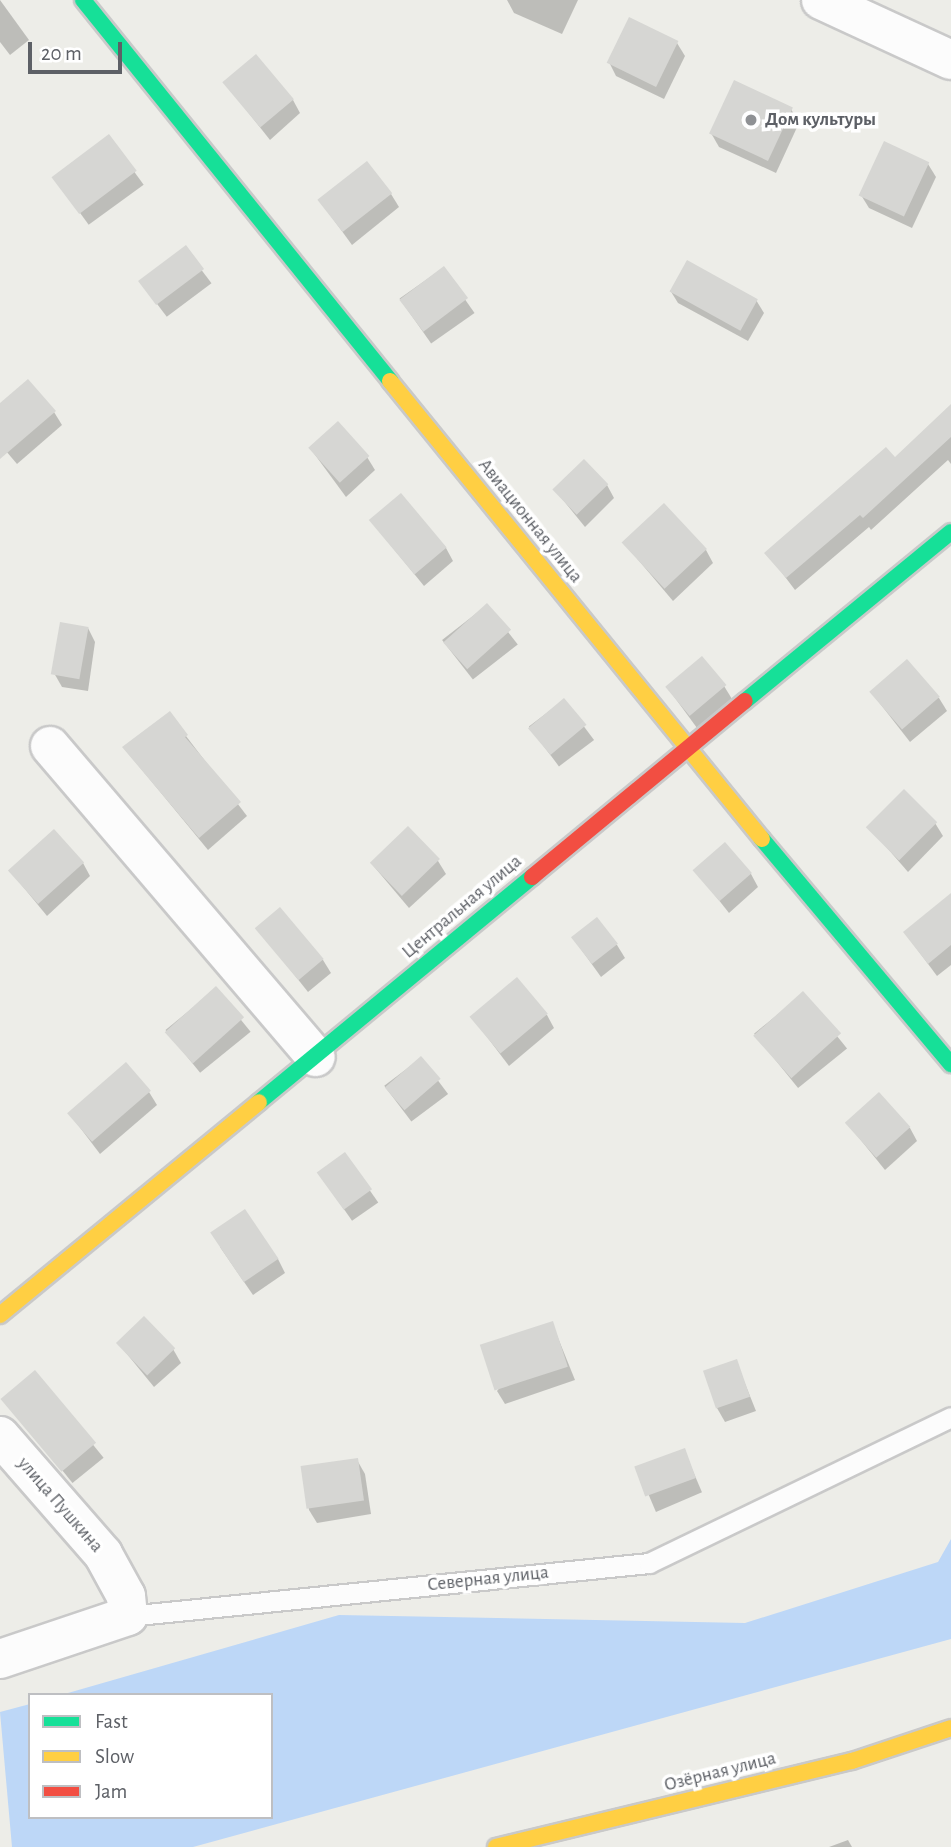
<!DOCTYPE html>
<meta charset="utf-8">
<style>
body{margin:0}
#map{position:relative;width:951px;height:1847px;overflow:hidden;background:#edede8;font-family:"Alegreya Sans",sans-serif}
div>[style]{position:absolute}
.water>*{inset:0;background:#bdd7f7}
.shadow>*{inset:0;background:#0003;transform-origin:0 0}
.building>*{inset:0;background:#d6d6d3;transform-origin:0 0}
.roads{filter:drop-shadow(2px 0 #c9c9c9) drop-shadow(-2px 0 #c9c9c9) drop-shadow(0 2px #c9c9c9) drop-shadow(0 -2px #c9c9c9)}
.lane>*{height:19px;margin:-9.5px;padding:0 9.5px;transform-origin:9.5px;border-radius:9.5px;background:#fcfcfc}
.street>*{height:38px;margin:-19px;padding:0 19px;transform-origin:19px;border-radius:19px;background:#fcfcfc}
.fast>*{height:16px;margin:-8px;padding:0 8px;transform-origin:8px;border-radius:8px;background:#16e098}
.slow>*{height:16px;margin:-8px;padding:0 8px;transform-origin:8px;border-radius:8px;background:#ffcf43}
.jam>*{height:16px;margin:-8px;padding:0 8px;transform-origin:8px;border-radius:8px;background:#f24e42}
.dots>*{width:19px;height:19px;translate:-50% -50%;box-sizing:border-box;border:4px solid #fff;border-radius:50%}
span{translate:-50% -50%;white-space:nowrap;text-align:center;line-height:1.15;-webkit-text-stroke:7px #fff;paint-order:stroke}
.poi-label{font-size:19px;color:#5d6066;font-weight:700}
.left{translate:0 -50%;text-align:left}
.street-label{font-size:19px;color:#5d6066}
.legend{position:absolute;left:28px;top:1693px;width:245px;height:126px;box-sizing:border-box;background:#fff;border:2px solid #bebfc2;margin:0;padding:9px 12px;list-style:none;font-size:21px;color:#5d6066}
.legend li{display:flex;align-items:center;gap:14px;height:35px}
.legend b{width:35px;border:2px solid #bebfc2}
.scale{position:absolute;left:28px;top:42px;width:94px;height:32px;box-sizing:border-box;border:4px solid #5d6066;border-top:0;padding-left:9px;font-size:21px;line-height:24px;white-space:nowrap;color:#5d6066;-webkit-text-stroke:5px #fff;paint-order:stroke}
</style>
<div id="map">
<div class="water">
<div style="clip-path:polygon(951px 1539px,951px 1639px,193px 1847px,12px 1847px,0 1712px,30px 1704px,30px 1817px,271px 1817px,271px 1695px,61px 1695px,339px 1615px,745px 1623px,938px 1562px)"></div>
</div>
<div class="shadow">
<div style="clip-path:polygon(0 0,29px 40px,10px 55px,0 42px)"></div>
<div style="clip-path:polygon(507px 0,578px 0,562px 34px,514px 13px)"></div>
<div style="clip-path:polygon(677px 43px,685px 56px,664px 99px,616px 76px,609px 62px)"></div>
<div style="clip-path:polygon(225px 83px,293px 100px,300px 113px,270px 140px)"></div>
<div style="clip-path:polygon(791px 109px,799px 123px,776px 173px,719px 147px,711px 133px)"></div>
<div style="left:109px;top:137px;width:59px;height:68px;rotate:54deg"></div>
<div style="clip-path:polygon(928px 164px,936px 177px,912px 228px,869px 208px,861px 195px)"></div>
<div style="clip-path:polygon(391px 194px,399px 207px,352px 245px,320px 201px)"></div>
<div style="left:185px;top:248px;width:44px;height:56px;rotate:53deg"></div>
<div style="left:443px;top:268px;width:55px;height:53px;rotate:55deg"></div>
<div style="clip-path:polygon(670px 290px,756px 300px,764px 313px,748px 341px,678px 303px)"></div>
<div style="clip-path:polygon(0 405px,54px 412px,62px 425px,17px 464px,0 444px)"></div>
<div style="clip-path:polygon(951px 407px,951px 464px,948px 460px,871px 530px,869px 527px,795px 590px,767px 553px,894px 459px)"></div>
<div style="clip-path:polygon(310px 448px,367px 457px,375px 470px,346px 497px)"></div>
<div style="clip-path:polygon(607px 485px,614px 498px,585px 527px,555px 490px)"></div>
<div style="clip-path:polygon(371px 521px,446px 548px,453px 561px,424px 586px)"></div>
<div style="clip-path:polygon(624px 543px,706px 550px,713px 563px,673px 601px)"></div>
<div style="left:487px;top:605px;width:50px;height:57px;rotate:52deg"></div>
<div style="clip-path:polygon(88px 628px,95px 642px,88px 691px,62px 687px,54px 673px)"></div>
<div style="clip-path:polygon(724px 686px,732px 699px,697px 728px,667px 687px)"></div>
<div style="clip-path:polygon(871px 692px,939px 698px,947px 711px,910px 742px)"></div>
<div style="left:564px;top:700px;width:50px;height:44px;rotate:53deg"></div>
<div style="clip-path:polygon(186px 736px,247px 816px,208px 850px,124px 748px)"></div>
<div style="clip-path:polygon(935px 823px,943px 836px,908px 872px,869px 827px)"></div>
<div style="clip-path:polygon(438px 861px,446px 874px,409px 908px,371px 863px)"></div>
<div style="clip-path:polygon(83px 863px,90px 876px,47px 916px,11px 872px)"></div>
<div style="clip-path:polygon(695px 870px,751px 874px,758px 887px,729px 913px)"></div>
<div style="clip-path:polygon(951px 899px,951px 965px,937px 976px,905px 933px)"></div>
<div style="clip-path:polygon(258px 929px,323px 960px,331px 973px,308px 992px)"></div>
<div style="clip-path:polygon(573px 938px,617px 945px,625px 958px,601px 977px)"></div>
<div style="left:216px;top:989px;width:55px;height:65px;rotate:51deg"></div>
<div style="left:803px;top:994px;width:70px;height:63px;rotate:51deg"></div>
<div style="clip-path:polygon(547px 1015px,554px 1028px,509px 1066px,472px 1017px)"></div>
<div style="left:421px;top:1058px;width:45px;height:46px;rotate:53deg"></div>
<div style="clip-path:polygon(149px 1092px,157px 1105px,100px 1154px,69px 1113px)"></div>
<div style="clip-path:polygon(847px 1123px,910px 1128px,917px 1141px,885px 1170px)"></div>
<div style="left:345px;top:1155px;width:58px;height:32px;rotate:55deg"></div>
<div style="clip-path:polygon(220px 1247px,278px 1259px,285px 1273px,253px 1295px)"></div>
<div style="clip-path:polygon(552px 1323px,575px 1380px,505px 1404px,497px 1391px)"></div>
<div style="clip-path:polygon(118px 1343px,173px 1349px,181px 1363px,154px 1387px)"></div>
<div style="clip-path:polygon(736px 1361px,756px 1411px,725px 1422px,717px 1408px)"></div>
<div style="left:35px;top:1373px;width:109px;height:40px;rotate:51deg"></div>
<div style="left:684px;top:1450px;width:46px;height:50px;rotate:67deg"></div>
<div style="clip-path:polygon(357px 1460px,365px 1474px,371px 1514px,317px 1523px,309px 1510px,303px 1469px)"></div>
<div style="clip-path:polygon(848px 1840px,852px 1847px,829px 1847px)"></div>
</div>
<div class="building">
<div style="left:629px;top:17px;width:55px;height:51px;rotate:26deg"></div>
<div style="left:256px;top:54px;width:59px;height:44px;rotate:50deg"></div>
<div style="left:734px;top:80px;width:65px;height:59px;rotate:25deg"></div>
<div style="left:109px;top:134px;width:46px;height:72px;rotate:53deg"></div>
<div style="left:884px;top:141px;width:50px;height:60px;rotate:25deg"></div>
<div style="left:367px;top:161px;width:41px;height:63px;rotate:52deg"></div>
<div style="left:186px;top:245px;width:30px;height:60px;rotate:53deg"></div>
<div style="left:687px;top:260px;width:81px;height:36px;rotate:29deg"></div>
<div style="left:444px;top:266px;width:40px;height:56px;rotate:53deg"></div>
<div style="clip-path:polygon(28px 379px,56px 411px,0 459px,0 403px)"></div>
<div style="clip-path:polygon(951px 404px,951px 437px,863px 518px,860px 515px,786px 578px,764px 553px,886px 447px,895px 457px)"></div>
<div style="left:338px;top:421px;width:47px;height:40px;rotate:48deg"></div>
<div style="left:584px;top:459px;width:35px;height:44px;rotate:46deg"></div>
<div style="left:401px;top:493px;width:71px;height:42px;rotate:50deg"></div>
<div style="left:664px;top:503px;width:63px;height:58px;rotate:47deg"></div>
<div style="left:487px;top:603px;width:36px;height:59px;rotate:48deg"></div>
<div style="left:60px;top:622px;width:29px;height:53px;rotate:10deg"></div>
<div style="left:702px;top:656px;width:38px;height:48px;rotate:50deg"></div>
<div style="left:907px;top:659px;width:50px;height:50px;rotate:49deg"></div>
<div style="left:564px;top:698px;width:35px;height:47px;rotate:50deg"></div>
<div style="clip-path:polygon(170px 711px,188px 735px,185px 737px,241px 802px,199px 838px,122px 747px)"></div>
<div style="left:904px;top:789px;width:47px;height:54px;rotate:45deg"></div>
<div style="left:408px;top:826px;width:46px;height:53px;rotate:46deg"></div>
<div style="left:54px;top:829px;width:45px;height:62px;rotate:48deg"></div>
<div style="left:725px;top:842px;width:41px;height:43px;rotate:49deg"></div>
<div style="clip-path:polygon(951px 893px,951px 945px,928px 964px,903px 932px)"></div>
<div style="left:280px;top:907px;width:68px;height:33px;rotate:50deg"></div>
<div style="left:597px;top:917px;width:34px;height:33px;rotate:52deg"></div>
<div style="left:517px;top:977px;width:48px;height:62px;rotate:50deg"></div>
<div style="left:216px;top:986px;width:42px;height:69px;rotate:48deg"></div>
<div style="left:803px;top:991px;width:57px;height:67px;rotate:48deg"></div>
<div style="left:421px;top:1056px;width:30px;height:48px;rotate:49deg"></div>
<div style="left:126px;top:1062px;width:38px;height:78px;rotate:49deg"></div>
<div style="left:879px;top:1092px;width:47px;height:46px;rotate:48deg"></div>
<div style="left:345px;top:1152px;width:46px;height:35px;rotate:54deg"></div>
<div style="left:245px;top:1209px;width:60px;height:42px;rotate:56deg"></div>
<div style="left:144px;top:1316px;width:45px;height:39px;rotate:46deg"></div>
<div style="left:553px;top:1321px;width:48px;height:77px;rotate:72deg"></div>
<div style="left:737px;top:1359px;width:40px;height:36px;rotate:71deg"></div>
<div style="left:35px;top:1370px;width:95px;height:45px;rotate:50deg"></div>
<div style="left:685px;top:1448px;width:32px;height:54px;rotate:70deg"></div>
<div style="left:358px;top:1458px;width:43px;height:58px;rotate:82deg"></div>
</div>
<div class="roads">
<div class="lane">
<div style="left:128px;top:1616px;width:524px;rotate:-5.81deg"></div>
<div style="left:649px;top:1563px;width:335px;rotate:-25.8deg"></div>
</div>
<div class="street">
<div style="left:821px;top:0;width:143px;rotate:24.8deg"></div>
<div style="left:50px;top:746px;width:409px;rotate:49.5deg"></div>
<div style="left:0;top:1436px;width:157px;rotate:48.9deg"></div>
<div style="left:103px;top:1554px;width:48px;rotate:61.3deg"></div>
<div style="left:126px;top:1596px;width:20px;rotate:84deg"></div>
<div style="left:128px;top:1616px;width:135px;rotate:161.4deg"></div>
</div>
<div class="fast">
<div style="left:83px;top:0;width:489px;rotate:51.1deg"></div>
<div style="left:745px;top:701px;width:266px;rotate:-39.4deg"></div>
<div style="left:762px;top:839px;width:294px;rotate:50deg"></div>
<div style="left:259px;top:1102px;width:354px;rotate:-39.5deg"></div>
</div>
<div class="slow">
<div style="left:390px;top:381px;width:590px;rotate:50.92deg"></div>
<div style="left:0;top:1315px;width:335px;rotate:-39.4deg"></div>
<div style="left:496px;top:1847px;width:366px;rotate:-13.6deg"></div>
<div style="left:852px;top:1761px;width:104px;rotate:-18.4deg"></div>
</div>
<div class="jam">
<div style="left:532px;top:877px;width:276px;rotate:-39.6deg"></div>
</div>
</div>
<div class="dots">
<div style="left:751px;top:120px;background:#8f9194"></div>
</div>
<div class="poi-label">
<span class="left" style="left:765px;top:120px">Дом культуры</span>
</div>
<div class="street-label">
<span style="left:530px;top:521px;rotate:51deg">Авиационная улица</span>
<span style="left:462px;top:907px;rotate:-40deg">Центральная улица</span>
<span style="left:60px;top:1505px;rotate:49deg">улица Пушкина</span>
<span style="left:488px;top:1579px;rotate:-6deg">Северная улица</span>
<span style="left:720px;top:1772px;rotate:-14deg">Озёрная улица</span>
</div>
<ul class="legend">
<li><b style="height:9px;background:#16e098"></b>Fast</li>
<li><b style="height:9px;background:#ffcf43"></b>Slow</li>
<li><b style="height:9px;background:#f24e42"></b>Jam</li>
</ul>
<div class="scale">20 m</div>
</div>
